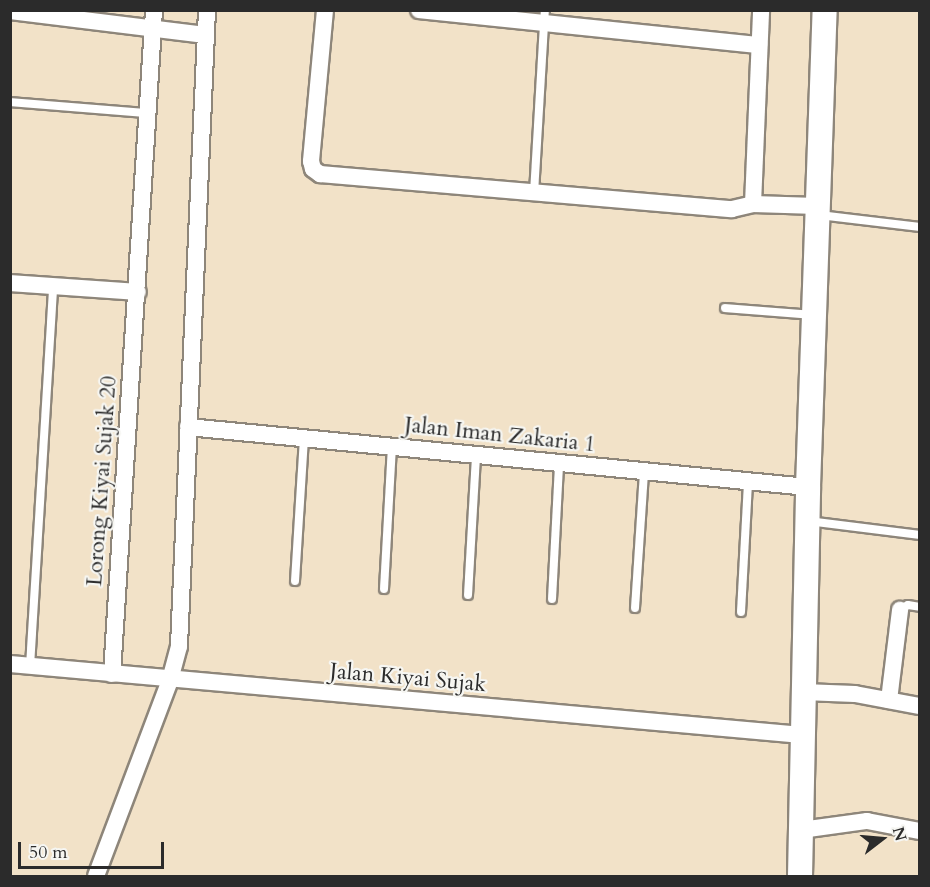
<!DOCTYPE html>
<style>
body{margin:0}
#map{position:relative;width:930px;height:887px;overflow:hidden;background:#f2e2c8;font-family:Cardo,serif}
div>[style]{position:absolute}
.roads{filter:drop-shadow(2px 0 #8e867a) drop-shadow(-2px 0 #8e867a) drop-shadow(0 2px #8e867a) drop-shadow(0 -2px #8e867a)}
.lane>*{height:8px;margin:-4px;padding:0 4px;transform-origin:4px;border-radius:4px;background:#fff}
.street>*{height:16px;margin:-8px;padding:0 8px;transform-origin:8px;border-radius:8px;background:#fff}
.secondary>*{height:24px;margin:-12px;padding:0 12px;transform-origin:12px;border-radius:12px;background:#fff}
span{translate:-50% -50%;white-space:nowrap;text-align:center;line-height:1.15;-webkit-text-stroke:4.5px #f6f6f2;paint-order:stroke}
.street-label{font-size:22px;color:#2b2b2b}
.frame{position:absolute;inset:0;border:12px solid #2b2b2b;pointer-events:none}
.north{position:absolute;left:852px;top:809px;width:60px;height:60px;-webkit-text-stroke:4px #f6f6f2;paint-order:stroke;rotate:74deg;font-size:16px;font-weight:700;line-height:24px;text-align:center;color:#2b2b2b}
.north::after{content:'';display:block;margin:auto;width:21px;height:27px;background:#2b2b2b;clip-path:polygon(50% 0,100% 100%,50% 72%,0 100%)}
.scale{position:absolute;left:18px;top:842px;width:146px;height:27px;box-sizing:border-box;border:3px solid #2b2b2b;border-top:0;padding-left:8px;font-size:18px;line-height:21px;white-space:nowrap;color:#2b2b2b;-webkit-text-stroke:4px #f6f6f2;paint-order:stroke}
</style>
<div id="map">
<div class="roads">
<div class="lane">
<div style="left:10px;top:102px;width:138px;rotate:4.6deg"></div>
<div style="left:534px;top:193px;width:183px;rotate:-86.6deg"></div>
<div style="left:819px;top:215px;width:102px;rotate:6.8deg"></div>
<div style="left:725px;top:308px;width:88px;rotate:4.5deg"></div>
<div style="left:808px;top:521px;width:113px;rotate:7.1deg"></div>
<div style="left:295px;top:581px;width:142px;rotate:-86.4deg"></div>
<div style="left:384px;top:589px;width:142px;rotate:-86.8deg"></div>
<div style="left:468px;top:595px;width:139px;rotate:-86.7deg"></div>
<div style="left:552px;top:599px;width:135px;rotate:-87deg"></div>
<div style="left:635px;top:608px;width:136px;rotate:-86.2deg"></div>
<div style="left:900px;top:610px;width:9px;rotate:-32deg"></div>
<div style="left:908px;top:605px;width:12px;rotate:9deg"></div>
<div style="left:741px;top:612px;width:130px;rotate:-86.9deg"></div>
<div style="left:30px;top:666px;width:381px;rotate:-86.5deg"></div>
</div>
<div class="street">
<div style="left:325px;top:10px;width:152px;rotate:95.3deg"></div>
<div style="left:311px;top:161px;width:8px;rotate:76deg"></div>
<div style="left:313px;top:169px;width:9px;rotate:36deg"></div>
<div style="left:320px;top:174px;width:413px;rotate:4.9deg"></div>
<div style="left:732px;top:209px;width:22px;rotate:-13deg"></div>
<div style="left:753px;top:204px;width:64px;rotate:1.8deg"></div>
<div style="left:419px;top:10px;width:342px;rotate:5.9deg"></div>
<div style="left:10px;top:11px;width:197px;rotate:7deg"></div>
<div style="left:753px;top:204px;width:194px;rotate:-87.6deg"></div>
<div style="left:10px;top:283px;width:128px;rotate:4deg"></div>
<div style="left:188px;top:427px;width:623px;rotate:5.53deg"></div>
<div style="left:10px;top:664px;width:795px;rotate:5.12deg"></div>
<div style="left:112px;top:674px;width:665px;rotate:-86.38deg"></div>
<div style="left:803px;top:692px;width:52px;rotate:2.2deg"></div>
<div style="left:855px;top:694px;width:66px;rotate:10.5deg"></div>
<div style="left:889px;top:700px;width:91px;rotate:-83deg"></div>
<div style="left:801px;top:830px;width:67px;rotate:-7.8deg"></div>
<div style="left:867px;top:821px;width:54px;rotate:10.7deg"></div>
<div style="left:96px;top:876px;width:210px;rotate:-69.3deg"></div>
<div style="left:170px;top:680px;width:35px;rotate:-75deg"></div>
<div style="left:179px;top:646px;width:637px;rotate:-87.48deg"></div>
</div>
<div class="secondary">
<div style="left:800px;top:876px;width:389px;rotate:-88.8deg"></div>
<div style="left:808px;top:487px;width:477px;rotate:-88deg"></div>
</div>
</div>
<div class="street-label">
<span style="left:500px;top:435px;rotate:6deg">Jalan Iman Zakaria 1</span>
<span style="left:102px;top:481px;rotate:-86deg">Lorong Kiyai Sujak 20</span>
<span style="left:408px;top:678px;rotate:5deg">Jalan Kiyai Sujak</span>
</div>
<div class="frame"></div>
<div class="north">N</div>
<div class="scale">50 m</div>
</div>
